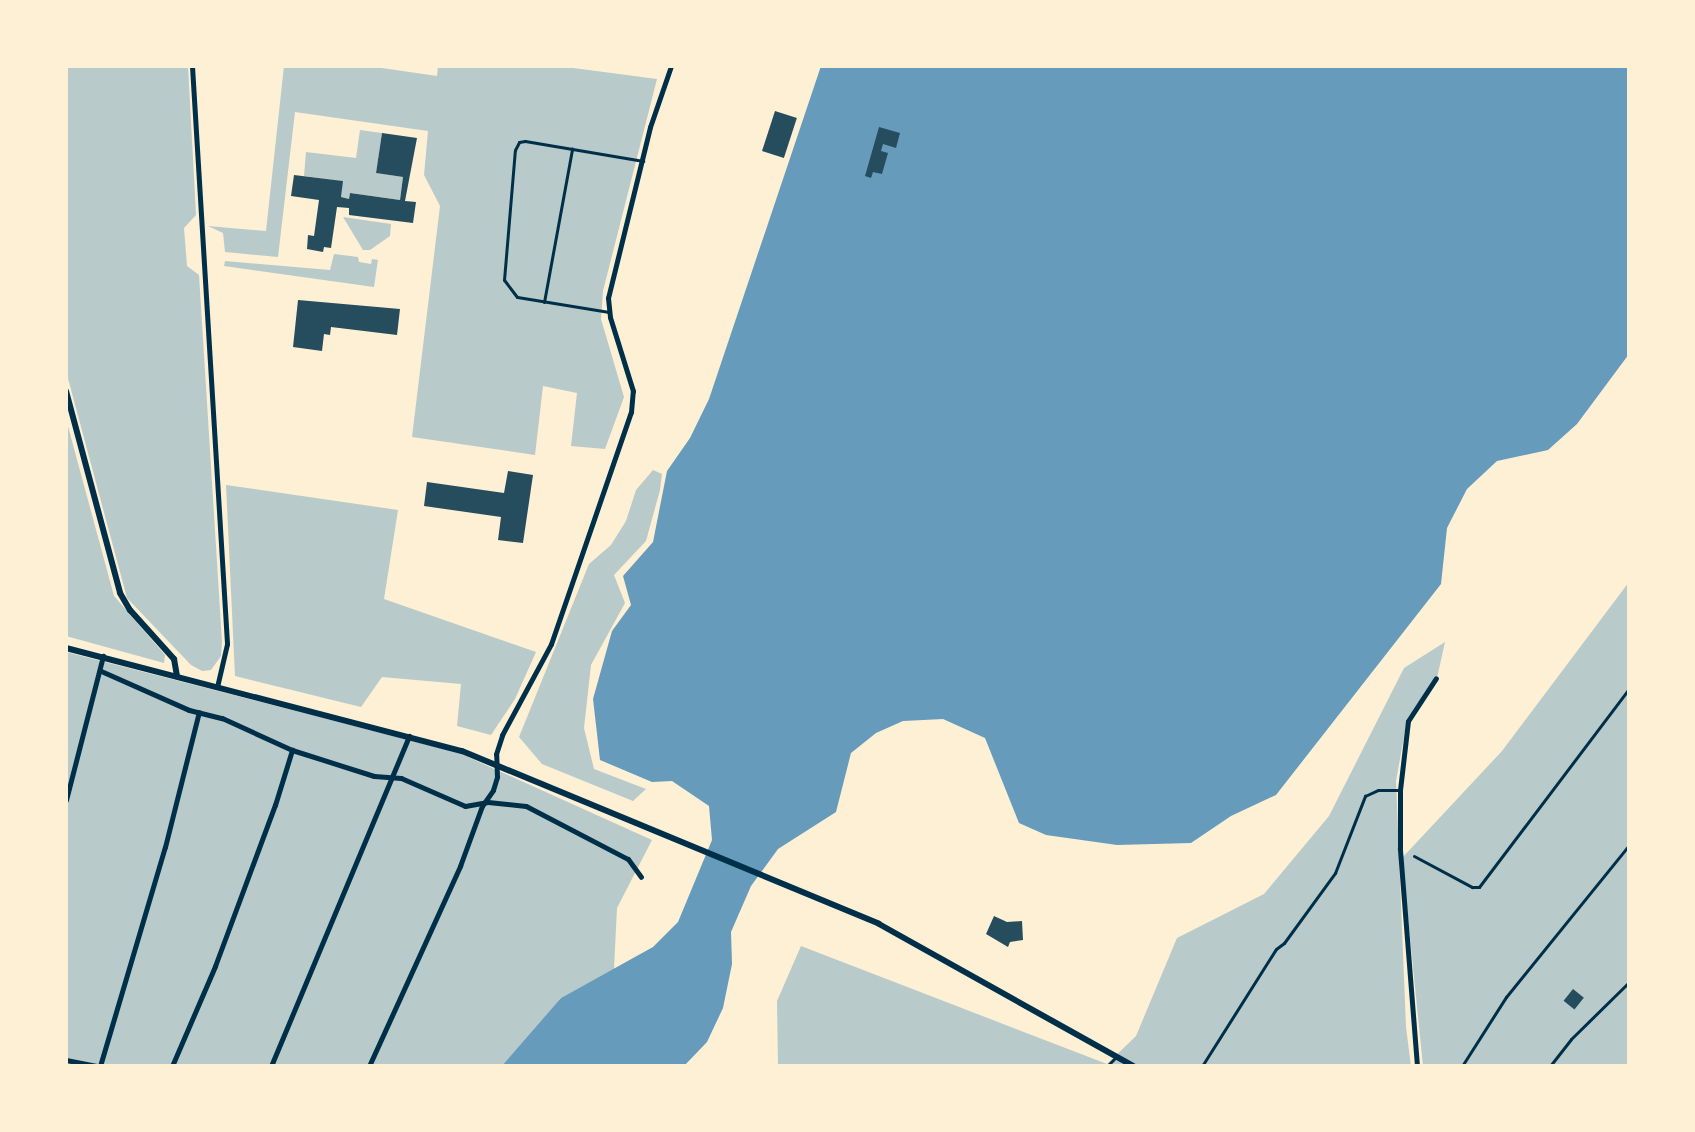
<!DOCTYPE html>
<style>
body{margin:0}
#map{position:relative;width:1695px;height:1132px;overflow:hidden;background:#fdf0d5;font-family:"Golos Text",sans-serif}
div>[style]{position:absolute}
.green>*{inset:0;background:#b9caca}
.water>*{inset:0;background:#669bbc}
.building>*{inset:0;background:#264d5e;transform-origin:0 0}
.service>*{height:3px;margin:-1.5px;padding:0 1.5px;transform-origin:1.5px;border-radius:1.5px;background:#003049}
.minor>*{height:5px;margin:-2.5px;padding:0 2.5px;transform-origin:2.5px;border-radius:2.5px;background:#003049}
.tertiary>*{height:6px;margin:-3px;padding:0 3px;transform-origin:3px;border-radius:3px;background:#003049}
span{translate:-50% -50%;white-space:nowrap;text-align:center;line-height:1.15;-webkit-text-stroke:7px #fdf0d5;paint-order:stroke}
.frame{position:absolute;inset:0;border:68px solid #fdf0d5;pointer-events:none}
</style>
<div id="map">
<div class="green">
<div style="clip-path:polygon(66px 66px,188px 66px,196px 215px,184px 228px,187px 266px,199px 275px,222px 642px,221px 656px,211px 670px,202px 671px,191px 665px,127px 598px,66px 371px)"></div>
<div style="clip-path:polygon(284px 66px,368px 66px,437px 76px,438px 66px,558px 66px,657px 79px,603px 291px,601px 319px,624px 397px,605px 449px,571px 446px,577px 393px,543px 386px,535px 455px,412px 437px,440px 206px,424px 175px,428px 131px,295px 112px,278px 257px,225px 252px,223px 233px,208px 226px,266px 231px)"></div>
<div style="clip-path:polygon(360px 130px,382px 133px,376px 173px,403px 177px,400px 200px,350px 193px,349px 199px,341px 197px,342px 181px,304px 176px,306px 152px,356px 158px)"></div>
<div style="clip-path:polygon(343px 217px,391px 224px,390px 236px,370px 250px,363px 250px)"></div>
<div style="clip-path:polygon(334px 254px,358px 257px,359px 262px,371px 264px,372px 259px,378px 260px,374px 287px,224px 266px,225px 261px,330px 270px)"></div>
<div style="clip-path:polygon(66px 419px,114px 596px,165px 655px,164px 663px,66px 636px)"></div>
<div style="clip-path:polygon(653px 470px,662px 474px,660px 490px,646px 541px,614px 575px,625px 603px,591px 665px,584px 728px,594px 769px,646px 789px,633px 801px,542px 764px,519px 737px,589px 564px,611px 545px,626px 521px,636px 490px)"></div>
<div style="clip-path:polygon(226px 485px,398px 510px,384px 599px,536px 652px,515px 699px,491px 735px,457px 726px,461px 684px,382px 677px,361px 707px,235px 676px)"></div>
<div style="clip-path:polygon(1629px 582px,1629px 1066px,1423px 1066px,1402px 858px,1502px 751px)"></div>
<div style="clip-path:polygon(1445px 642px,1437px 678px,1407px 720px,1396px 781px,1406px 1027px,1411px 1066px,778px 1066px,777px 1001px,801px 946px,1107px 1064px,1136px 1036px,1177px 938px,1264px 894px,1329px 816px,1404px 668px)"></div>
<div style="clip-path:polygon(66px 652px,459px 753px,652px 840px,617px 908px,614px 969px,561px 998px,508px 1066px,66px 1066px)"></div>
</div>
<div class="water">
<div style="clip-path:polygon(821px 66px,1629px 66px,1629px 354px,1577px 424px,1548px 450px,1497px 461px,1467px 489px,1447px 528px,1441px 584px,1276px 795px,1231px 816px,1191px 843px,1117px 845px,1046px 835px,1019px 823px,985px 738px,943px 719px,903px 721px,876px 733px,851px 753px,836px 812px,778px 849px,751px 886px,731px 932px,732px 964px,723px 1008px,707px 1042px,684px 1066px,502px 1066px,561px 998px,653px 947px,678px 922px,712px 840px,709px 806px,672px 781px,652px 782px,600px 760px,593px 699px,612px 631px,631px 605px,623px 576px,653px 542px,667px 471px,690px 438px,709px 399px)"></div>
</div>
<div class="building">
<div style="left:775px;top:111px;width:23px;height:42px;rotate:18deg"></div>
<div style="clip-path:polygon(879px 127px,900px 133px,896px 148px,883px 144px,881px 151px,888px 153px,882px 174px,873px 172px,871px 178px,865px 176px)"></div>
<div style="clip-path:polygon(382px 133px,417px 138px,405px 201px,416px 202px,413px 223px,349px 215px,349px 208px,337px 207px,331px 248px,324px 247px,323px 252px,307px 249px,308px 235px,314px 236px,319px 200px,291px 196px,294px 175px,343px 181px,341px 197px,349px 199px,350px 193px,400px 200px,403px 177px,376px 173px)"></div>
<div style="clip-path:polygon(298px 300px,400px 309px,397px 335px,331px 327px,330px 335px,324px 334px,322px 351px,293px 347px)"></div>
<div style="clip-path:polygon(508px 471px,533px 475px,523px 543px,498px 540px,501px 517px,424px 506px,427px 482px,504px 493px)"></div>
<div style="clip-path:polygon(994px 916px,1007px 922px,1022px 921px,1023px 940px,1010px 942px,1008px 947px,986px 934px)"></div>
<div style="left:1573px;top:989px;width:14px;height:15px;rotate:39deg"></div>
</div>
<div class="service">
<div style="left:544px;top:302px;width:156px;rotate:-79.6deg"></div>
<div style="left:609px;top:312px;width:93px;rotate:-170.7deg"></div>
<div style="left:517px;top:297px;width:21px;rotate:-127deg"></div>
<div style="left:504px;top:280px;width:130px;rotate:-85.2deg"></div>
<div style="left:515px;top:150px;width:9px;rotate:-63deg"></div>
<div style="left:519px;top:142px;width:6px;rotate:-9deg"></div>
<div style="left:525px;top:141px;width:120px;rotate:9.6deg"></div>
<div style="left:1414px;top:856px;width:66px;rotate:28.1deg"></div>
<div style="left:1472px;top:887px;width:7px"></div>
<div style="left:1479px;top:887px;width:248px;rotate:-52.9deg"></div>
<div style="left:1107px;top:1066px;width:11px;rotate:-45deg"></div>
<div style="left:1202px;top:1066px;width:138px;rotate:-57.7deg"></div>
<div style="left:1276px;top:949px;width:10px;rotate:-37deg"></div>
<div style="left:1284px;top:943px;width:87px;rotate:-53.9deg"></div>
<div style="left:1335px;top:873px;width:83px;rotate:-68.7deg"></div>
<div style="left:1365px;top:796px;width:14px;rotate:-25deg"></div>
<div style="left:1378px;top:790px;width:22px"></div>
<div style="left:1462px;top:1066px;width:82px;rotate:-57.5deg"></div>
<div style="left:1506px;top:997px;width:196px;rotate:-51deg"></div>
<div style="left:1550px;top:1066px;width:34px;rotate:-52deg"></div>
<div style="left:1571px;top:1039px;width:81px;rotate:-44.5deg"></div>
</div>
<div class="minor">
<div style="left:192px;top:66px;width:579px;rotate:86.53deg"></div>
<div style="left:227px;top:644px;width:44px;rotate:103.1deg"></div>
<div style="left:101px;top:671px;width:96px;rotate:23.9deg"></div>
<div style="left:189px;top:710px;width:34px;rotate:14deg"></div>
<div style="left:222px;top:718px;width:77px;rotate:24.6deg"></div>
<div style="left:292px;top:750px;width:86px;rotate:17.6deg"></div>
<div style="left:374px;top:776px;width:27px;rotate:4deg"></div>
<div style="left:401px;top:778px;width:70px;rotate:23.6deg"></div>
<div style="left:465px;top:806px;width:23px;rotate:-10deg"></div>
<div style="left:488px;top:802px;width:38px;rotate:6deg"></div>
<div style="left:526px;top:806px;width:115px;rotate:27.5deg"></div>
<div style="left:628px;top:859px;width:22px;rotate:54deg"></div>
<div style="left:66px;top:800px;width:149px;rotate:-75.6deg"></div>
<div style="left:66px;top:1060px;width:31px;rotate:11deg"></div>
<div style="left:100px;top:1066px;width:228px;rotate:-73.5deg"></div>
<div style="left:165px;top:847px;width:139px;rotate:-75.9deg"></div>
<div style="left:172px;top:1066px;width:109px;rotate:-66.7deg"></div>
<div style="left:215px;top:966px;width:172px;rotate:-69.6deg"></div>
<div style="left:275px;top:805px;width:58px;rotate:-72.8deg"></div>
<div style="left:271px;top:1066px;width:358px;rotate:-67.3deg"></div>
<div style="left:369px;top:1066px;width:220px;rotate:-65.5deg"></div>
<div style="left:460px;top:866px;width:64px;rotate:-69.9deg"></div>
<div style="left:482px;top:806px;width:19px;rotate:-55deg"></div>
<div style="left:493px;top:790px;width:14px;rotate:-73deg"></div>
<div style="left:497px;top:777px;width:23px;rotate:-92deg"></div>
<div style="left:496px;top:754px;width:20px;rotate:-72deg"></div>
<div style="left:502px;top:735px;width:103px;rotate:-61.7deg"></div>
<div style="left:551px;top:644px;width:245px;rotate:-71deg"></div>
<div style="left:631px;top:412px;width:21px;rotate:-85deg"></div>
<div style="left:633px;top:391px;width:77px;rotate:-107.3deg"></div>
<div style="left:610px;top:317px;width:19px;rotate:-96deg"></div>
<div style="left:608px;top:298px;width:176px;rotate:-76.2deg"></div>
<div style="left:650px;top:127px;width:65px;rotate:-71deg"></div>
<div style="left:1417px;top:1066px;width:219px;rotate:-94.5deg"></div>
<div style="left:1400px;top:848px;width:58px;rotate:-90deg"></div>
<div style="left:1400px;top:790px;width:69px;rotate:-83.4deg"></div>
<div style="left:1408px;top:721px;width:51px;rotate:-56.9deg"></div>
</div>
<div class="tertiary">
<div style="left:66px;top:391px;width:209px;rotate:75deg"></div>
<div style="left:120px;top:593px;width:20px;rotate:60deg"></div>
<div style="left:130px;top:610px;width:66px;rotate:48.1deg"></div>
<div style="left:174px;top:659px;width:17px;rotate:80deg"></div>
<div style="left:66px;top:648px;width:409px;rotate:14.6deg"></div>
<div style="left:462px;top:751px;width:451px;rotate:22.5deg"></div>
<div style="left:879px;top:924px;width:291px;rotate:29.2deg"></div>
</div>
<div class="frame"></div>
</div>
